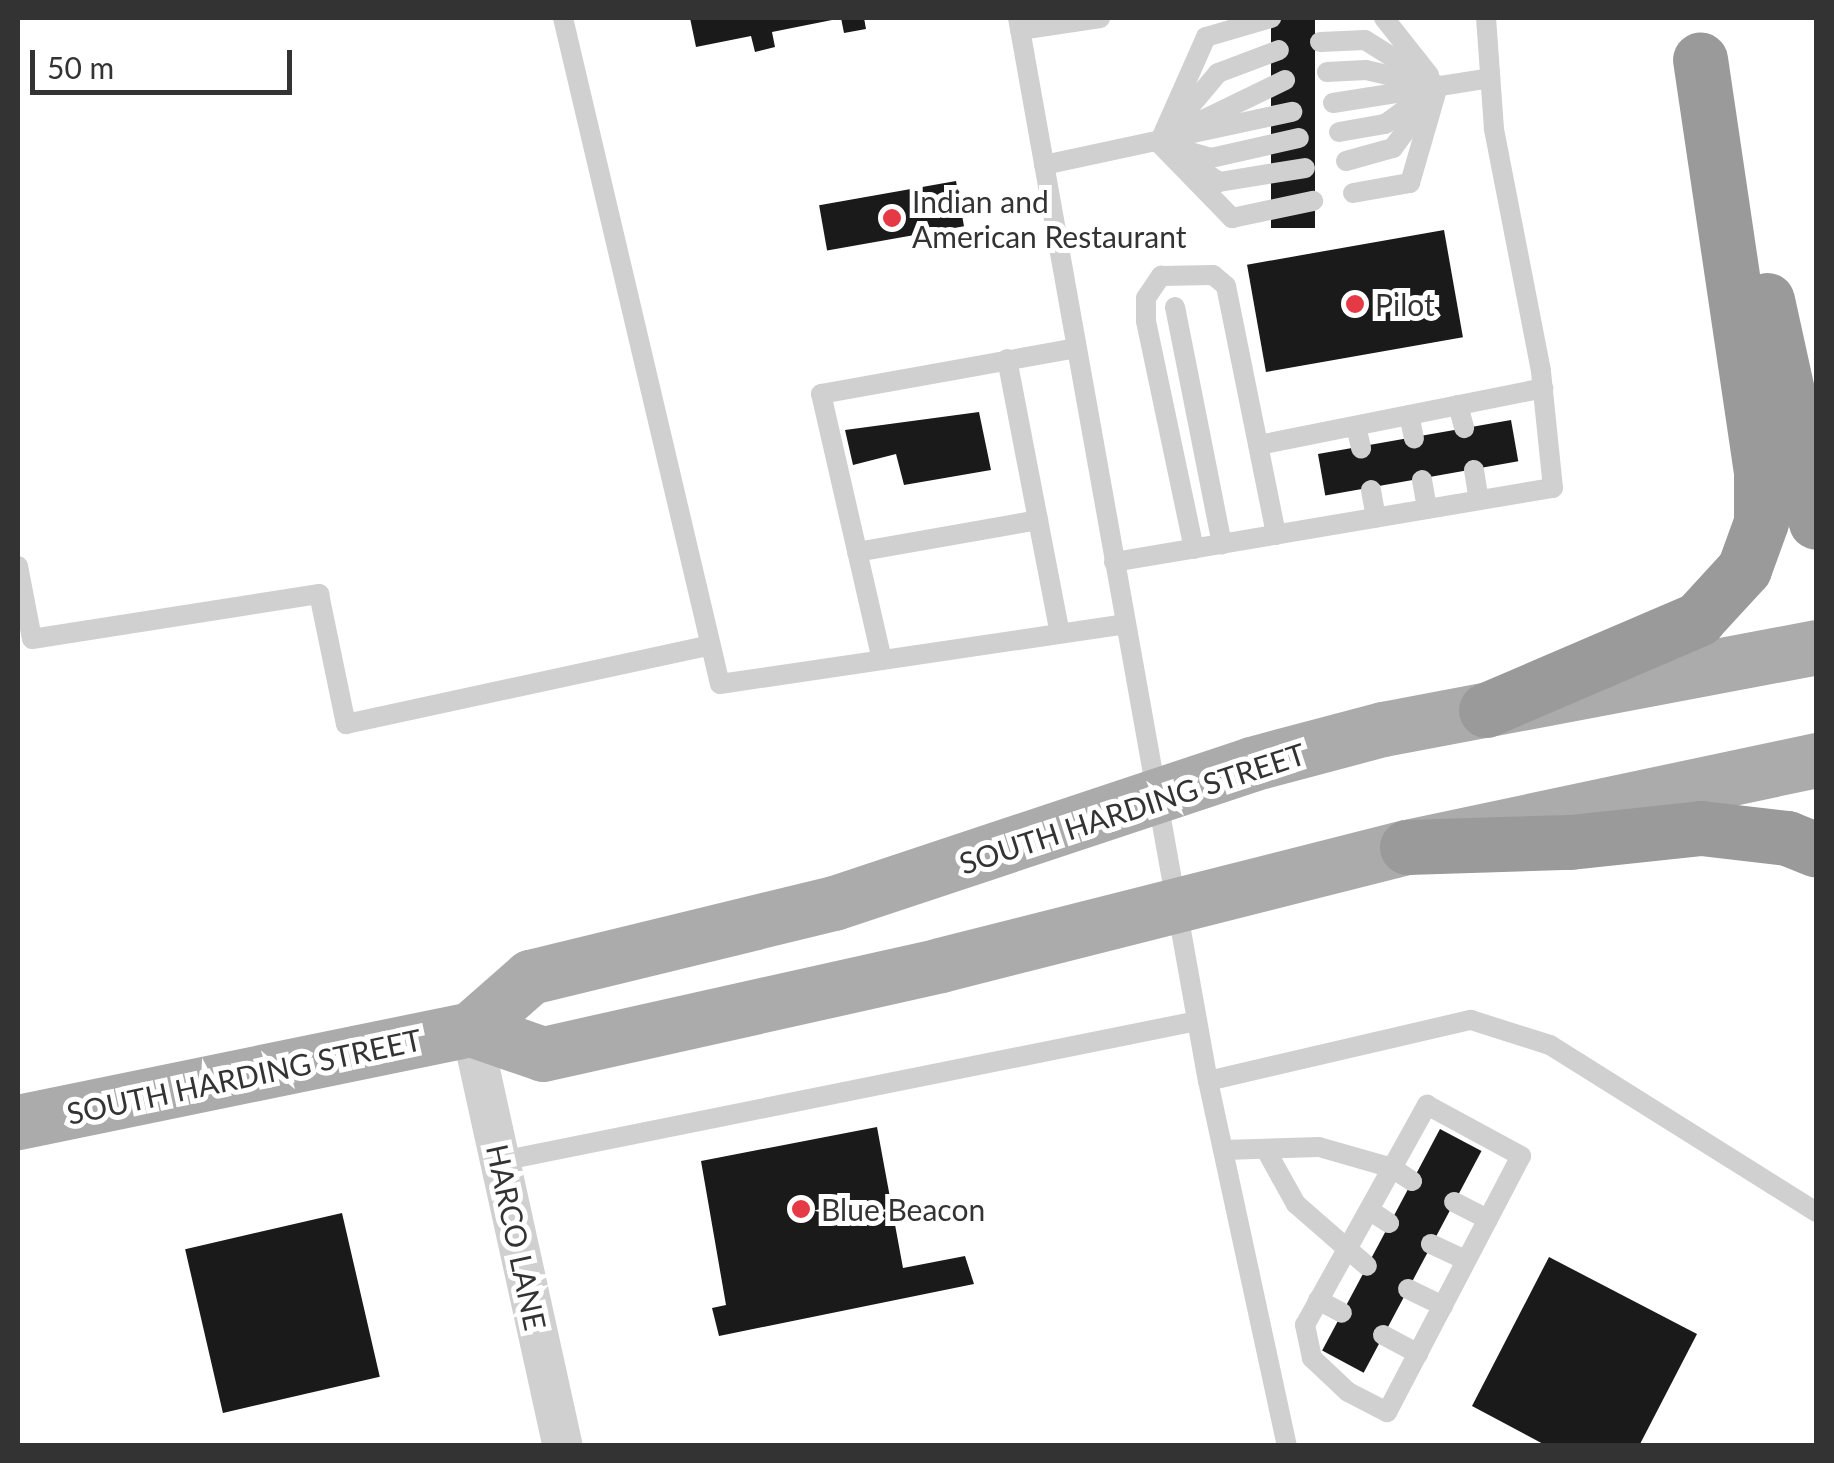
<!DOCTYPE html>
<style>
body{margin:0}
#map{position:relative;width:1834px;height:1463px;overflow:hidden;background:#fff;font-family:Lato,sans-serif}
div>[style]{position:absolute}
.building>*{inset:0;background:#1a1a1a;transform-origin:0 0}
.service>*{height:20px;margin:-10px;padding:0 10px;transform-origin:10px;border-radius:10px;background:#d0d0d0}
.minor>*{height:40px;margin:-20px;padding:0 20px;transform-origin:20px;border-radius:20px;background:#d0d0d0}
.primary>*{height:55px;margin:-27.5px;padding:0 27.5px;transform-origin:27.5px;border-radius:27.5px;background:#ababab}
.motorway>*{height:55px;margin:-27.5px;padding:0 27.5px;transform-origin:27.5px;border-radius:27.5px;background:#9a9a9a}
.dots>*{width:28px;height:28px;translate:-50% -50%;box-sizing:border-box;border:5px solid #fff;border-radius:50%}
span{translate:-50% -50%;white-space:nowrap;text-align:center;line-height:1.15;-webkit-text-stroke:10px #fff;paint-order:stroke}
.poi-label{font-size:30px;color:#333}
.left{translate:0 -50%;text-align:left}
.street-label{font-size:30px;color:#333}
.frame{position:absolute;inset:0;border:20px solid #333;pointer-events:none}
.scale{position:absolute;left:30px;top:50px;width:262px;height:45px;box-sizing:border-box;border:5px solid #333;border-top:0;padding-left:12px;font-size:30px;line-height:35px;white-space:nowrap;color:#333;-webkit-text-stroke:8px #fff;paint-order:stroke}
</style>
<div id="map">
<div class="building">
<div style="clip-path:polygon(690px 18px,836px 18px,837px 19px,772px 32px,775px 47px,755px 52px,751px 36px,696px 47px)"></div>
<div style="clip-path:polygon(841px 18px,864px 18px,866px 29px,844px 33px)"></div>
<div style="left:1271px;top:18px;width:44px;height:210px"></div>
<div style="left:956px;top:181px;width:46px;height:139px;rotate:80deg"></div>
<div style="left:1444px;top:230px;width:109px;height:200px;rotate:80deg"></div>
<div style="clip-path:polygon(979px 412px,991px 470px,904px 485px,896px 454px,853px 465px,845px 430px)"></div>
<div style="left:1511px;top:420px;width:42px;height:196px;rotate:80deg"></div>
<div style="clip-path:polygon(877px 1127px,903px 1268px,965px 1256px,974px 1284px,719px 1336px,712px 1308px,726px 1305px,701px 1161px)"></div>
<div style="left:1440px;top:1129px;width:47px;height:251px;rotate:28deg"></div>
<div style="left:342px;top:1213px;width:168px;height:161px;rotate:77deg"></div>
<div style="clip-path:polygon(1549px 1257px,1697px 1334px,1639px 1446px,1547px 1446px,1472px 1406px)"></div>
</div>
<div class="service">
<div style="left:563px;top:18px;width:684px;rotate:76.74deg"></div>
<div style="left:720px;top:684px;width:409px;rotate:-8.4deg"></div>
<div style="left:1018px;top:18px;width:1080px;rotate:79.87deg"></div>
<div style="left:1208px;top:1081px;width:373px;rotate:77.8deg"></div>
<div style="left:1384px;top:18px;width:73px;rotate:51.7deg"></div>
<div style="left:1020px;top:30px;width:81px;rotate:-8.5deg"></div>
<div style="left:1320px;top:42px;width:45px;rotate:-2.5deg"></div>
<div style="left:1365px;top:40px;width:86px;rotate:32.2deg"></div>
<div style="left:1327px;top:72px;width:39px;rotate:-3deg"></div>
<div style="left:1366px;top:70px;width:57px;rotate:13.3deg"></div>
<div style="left:1333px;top:103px;width:159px;rotate:-9deg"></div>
<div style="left:1176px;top:123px;width:65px;rotate:-50deg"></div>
<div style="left:1218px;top:73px;width:65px;rotate:-20.7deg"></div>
<div style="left:1178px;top:132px;width:119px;rotate:-25.9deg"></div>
<div style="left:1339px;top:132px;width:47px;rotate:-9.9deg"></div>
<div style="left:1385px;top:124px;width:48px;rotate:-35.7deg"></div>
<div style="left:1159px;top:143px;width:105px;rotate:45.8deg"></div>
<div style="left:1232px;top:218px;width:83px;rotate:-11.9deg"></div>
<div style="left:1159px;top:143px;width:116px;rotate:-66.1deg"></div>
<div style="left:1206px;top:37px;width:68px;rotate:-16.3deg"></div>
<div style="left:1180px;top:149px;width:32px;rotate:16deg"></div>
<div style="left:1211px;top:158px;width:90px;rotate:-12.8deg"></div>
<div style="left:1346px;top:161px;width:49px;rotate:-15.5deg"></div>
<div style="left:1393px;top:148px;width:59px;rotate:-53.9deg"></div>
<div style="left:1190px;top:163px;width:35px;rotate:33deg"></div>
<div style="left:1219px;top:182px;width:87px;rotate:-9.2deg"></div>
<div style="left:1044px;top:165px;width:254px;rotate:-12.1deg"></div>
<div style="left:1353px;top:193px;width:58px;rotate:-10deg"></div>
<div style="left:1410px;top:183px;width:101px;rotate:-73.9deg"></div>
<div style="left:1175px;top:307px;width:242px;rotate:78.8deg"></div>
<div style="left:1007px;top:359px;width:279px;rotate:79.1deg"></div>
<div style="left:1458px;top:405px;width:24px;rotate:75deg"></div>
<div style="left:1409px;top:415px;width:24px;rotate:78deg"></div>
<div style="left:1356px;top:426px;width:23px;rotate:77deg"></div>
<div style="left:1259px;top:445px;width:290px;rotate:-11.3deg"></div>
<div style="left:1474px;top:470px;width:30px;rotate:81deg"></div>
<div style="left:1422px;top:480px;width:29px;rotate:80deg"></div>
<div style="left:1371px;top:490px;width:28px;rotate:80deg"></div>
<div style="left:1194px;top:549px;width:233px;rotate:-101.9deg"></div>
<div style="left:1146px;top:321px;width:23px;rotate:-90deg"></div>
<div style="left:1146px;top:298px;width:27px;rotate:-56deg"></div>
<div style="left:1161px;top:276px;width:52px;rotate:-1.1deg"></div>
<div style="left:1213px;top:275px;width:17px;rotate:40deg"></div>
<div style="left:1226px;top:286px;width:254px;rotate:78.6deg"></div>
<div style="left:857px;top:552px;width:184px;rotate:-10deg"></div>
<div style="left:1114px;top:562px;width:445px;rotate:-9.6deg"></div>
<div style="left:1553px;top:488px;width:118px;rotate:-95.9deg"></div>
<div style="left:1541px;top:371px;width:247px;rotate:-101deg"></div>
<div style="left:1494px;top:129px;width:111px;rotate:-94.1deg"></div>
<div style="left:18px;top:566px;width:74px;rotate:79.1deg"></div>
<div style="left:32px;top:639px;width:291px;rotate:-8.9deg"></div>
<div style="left:319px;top:594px;width:133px;rotate:78.3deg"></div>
<div style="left:346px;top:724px;width:372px;rotate:-12.2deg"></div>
<div style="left:882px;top:660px;width:273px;rotate:-102.9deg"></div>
<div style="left:821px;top:394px;width:259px;rotate:-10.2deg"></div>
<div style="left:1208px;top:1081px;width:270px;rotate:-13.1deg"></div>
<div style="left:1471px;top:1020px;width:83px;rotate:17.6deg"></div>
<div style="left:1550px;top:1045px;width:314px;rotate:32.1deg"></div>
<div style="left:1427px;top:1105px;width:107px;rotate:28.5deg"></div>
<div style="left:1521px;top:1156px;width:289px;rotate:117.6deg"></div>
<div style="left:1387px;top:1412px;width:44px;rotate:-152.9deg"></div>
<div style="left:1348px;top:1392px;width:50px;rotate:-136.6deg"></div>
<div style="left:1312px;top:1358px;width:34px;rotate:-102deg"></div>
<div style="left:1305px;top:1325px;width:252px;rotate:-61deg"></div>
<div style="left:1223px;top:1150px;width:96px;rotate:-1.8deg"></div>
<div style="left:1319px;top:1147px;width:76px;rotate:16deg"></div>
<div style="left:1392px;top:1168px;width:24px;rotate:33deg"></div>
<div style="left:1267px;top:1152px;width:60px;rotate:60.9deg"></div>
<div style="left:1296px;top:1204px;width:94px;rotate:41.1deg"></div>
<div style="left:501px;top:1161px;width:710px;rotate:-11.37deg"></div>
<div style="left:1454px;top:1202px;width:38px;rotate:27deg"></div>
<div style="left:1369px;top:1210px;width:24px;rotate:33deg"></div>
<div style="left:1431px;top:1244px;width:38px;rotate:25deg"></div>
<div style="left:1408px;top:1289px;width:39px;rotate:26deg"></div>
<div style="left:1318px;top:1300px;width:27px;rotate:28deg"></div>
<div style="left:1383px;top:1335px;width:40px;rotate:28deg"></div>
</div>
<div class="minor">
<div style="left:471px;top:1029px;width:427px;rotate:77.6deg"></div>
</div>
<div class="primary">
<div style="left:471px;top:1029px;width:76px;rotate:19.1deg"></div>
<div style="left:543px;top:1054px;width:407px;rotate:-12.6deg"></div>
<div style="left:940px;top:965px;width:482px;rotate:-14.2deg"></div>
<div style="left:1407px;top:847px;width:418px;rotate:-12deg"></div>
<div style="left:18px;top:1122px;width:462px;rotate:-11.6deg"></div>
<div style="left:471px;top:1029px;width:79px;rotate:-41.4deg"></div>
<div style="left:530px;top:977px;width:313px;rotate:-13.7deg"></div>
<div style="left:834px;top:903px;width:440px;rotate:-18.4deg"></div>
<div style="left:1251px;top:764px;width:137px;rotate:-14.9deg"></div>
<div style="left:1383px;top:729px;width:441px;rotate:-10.7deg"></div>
</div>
<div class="motorway">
<div style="left:1767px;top:300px;width:227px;rotate:77.6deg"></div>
<div style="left:1486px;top:710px;width:231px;rotate:-23.2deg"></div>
<div style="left:1698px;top:619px;width:68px;rotate:-47.4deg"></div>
<div style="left:1744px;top:569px;width:50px;rotate:-70.1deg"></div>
<div style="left:1761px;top:522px;width:50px;rotate:-90deg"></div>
<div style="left:1761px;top:472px;width:417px;rotate:-98.4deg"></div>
<div style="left:1407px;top:847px;width:163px;rotate:-1.8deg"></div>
<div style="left:1570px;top:842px;width:132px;rotate:-6.1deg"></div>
<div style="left:1701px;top:828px;width:87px;rotate:6.6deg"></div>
<div style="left:1787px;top:838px;width:31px;rotate:22deg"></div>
</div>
<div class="dots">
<div style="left:892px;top:218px;background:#e63946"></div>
<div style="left:1355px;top:304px;background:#e63946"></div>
<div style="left:801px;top:1209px;background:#e63946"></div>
</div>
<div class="poi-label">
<span class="left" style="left:912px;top:218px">Indian and<br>American Restaurant</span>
<span class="left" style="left:1375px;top:304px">Pilot</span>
<span class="left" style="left:821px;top:1209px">Blue Beacon</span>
</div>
<div class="street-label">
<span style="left:1132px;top:808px;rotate:-18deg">SOUTH HARDING STREET</span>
<span style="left:244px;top:1076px;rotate:-12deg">SOUTH HARDING STREET</span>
<span style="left:517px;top:1237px;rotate:78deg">HARCO LANE</span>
</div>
<div class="frame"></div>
<div class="scale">50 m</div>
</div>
